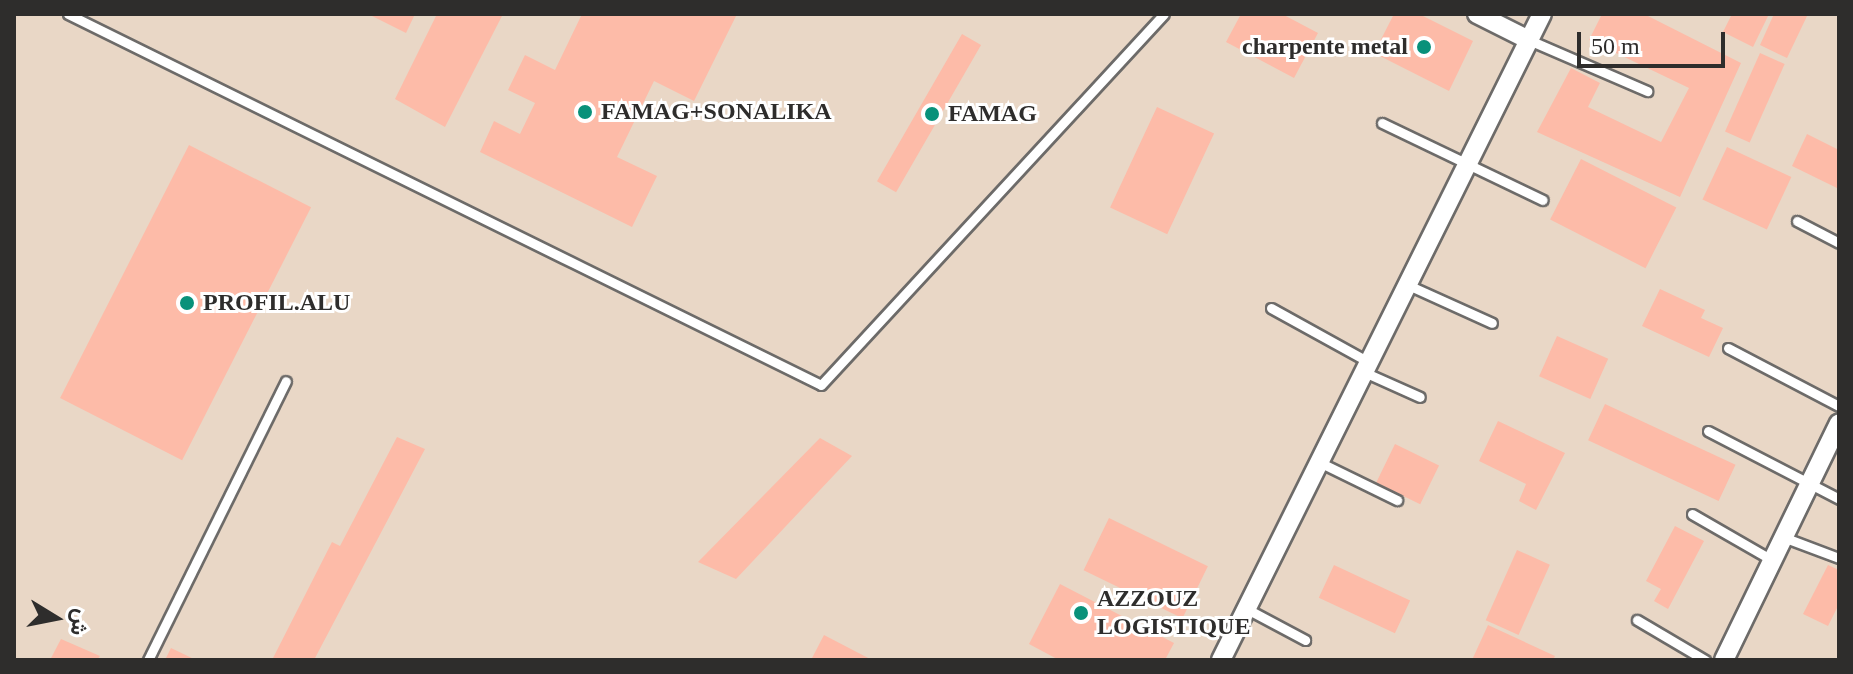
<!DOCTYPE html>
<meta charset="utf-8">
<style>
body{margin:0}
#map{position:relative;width:1853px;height:674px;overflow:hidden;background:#e5e4e1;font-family:"Times New Roman",Vazirmatn,serif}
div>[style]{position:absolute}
.industrial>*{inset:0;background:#e9d7c6;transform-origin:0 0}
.building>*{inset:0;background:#fdbba8;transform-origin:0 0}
.roads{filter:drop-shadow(2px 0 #6d6b69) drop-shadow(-2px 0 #6d6b69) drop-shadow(0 2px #6d6b69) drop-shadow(0 -2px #6d6b69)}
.lane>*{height:9px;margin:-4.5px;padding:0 4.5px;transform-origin:4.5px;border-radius:4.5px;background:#fff}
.street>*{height:18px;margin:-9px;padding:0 9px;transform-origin:9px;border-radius:9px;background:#fff}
.dots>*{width:22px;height:22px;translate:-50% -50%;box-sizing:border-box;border:4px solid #fff;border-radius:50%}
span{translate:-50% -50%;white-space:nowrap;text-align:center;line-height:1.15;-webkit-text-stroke:6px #fff;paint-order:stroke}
.poi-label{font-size:24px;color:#2e2d2c;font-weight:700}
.right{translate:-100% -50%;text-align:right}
.left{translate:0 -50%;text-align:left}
.frame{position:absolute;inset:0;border:16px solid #2e2d2c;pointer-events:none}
.north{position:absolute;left:16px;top:578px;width:80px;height:80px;-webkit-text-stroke:6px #fff;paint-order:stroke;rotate:100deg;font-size:22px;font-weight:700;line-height:32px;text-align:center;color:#2e2d2c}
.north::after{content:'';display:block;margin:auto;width:28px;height:36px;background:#2e2d2c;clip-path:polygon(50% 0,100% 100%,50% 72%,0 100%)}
.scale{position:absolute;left:1577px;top:32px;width:148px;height:36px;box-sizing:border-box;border:4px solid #2e2d2c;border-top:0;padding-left:10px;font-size:24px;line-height:28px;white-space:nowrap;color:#2e2d2c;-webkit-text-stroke:6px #fff;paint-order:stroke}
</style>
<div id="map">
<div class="industrial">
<div style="left:14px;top:14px;width:1825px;height:646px"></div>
</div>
<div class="building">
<div style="clip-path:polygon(368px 14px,415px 14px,406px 33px)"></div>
<div style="clip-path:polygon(437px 14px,503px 14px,445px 127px,395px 99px)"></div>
<div style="clip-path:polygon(582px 14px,737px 14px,694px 101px,654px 81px,617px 157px,657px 176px,632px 227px,480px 152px,494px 121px,520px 134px,535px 103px,508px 90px,525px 55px,555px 70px)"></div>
<div style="clip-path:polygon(1241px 14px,1282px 14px,1318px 33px,1294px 78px,1226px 42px)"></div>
<div style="clip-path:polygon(1394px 14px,1419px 14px,1473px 41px,1449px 91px,1374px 53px)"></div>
<div style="clip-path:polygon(1602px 14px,1644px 14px,1741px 63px,1680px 197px,1537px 132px,1571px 68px,1600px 83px,1588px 107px,1661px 142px,1689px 88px,1589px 40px)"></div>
<div style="clip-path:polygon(1732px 14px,1769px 14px,1753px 47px,1723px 32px)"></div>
<div style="clip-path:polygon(1774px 14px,1808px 14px,1787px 58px,1760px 45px)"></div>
<div style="left:962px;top:34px;width:22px;height:170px;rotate:30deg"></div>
<div style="left:1760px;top:53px;width:27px;height:86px;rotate:24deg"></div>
<div style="left:1157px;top:107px;width:63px;height:111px;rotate:25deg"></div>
<div style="clip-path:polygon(1807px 134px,1839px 150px,1839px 189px,1792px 166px)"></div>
<div style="left:189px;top:145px;width:137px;height:284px;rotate:27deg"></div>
<div style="left:1727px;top:147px;width:71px;height:58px;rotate:25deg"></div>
<div style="left:1581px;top:159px;width:107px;height:68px;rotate:27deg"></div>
<div style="clip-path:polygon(1660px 289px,1705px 310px,1701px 318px,1723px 328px,1709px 357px,1642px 326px)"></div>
<div style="left:1557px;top:336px;width:56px;height:44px;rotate:24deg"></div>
<div style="left:1605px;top:404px;width:144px;height:40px;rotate:25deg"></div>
<div style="clip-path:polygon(1498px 421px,1565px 453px,1536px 510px,1519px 501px,1526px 484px,1479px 461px)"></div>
<div style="clip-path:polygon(397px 437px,425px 449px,314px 660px,272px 660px,332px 542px,340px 546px)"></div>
<div style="clip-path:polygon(820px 438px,852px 456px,736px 579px,698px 562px)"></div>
<div style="left:1395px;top:444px;width:49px;height:43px;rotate:26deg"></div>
<div style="left:1109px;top:518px;width:110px;height:58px;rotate:26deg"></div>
<div style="clip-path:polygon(1675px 526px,1704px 541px,1668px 609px,1654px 601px,1661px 589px,1646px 581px)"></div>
<div style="left:1517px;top:550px;width:36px;height:77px;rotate:24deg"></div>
<div style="left:1334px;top:565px;width:84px;height:36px;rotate:25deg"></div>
<div style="clip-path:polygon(1828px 565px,1839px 570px,1839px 604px,1828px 626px,1803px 614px)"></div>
<div style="clip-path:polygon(1060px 584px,1174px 643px,1165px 660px,1059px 660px,1029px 644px)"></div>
<div style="clip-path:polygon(1488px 625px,1555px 656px,1553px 660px,1472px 660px)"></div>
<div style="clip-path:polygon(824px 635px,872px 660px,811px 660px)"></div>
<div style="clip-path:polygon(61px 639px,100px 656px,97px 660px,50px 660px)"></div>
<div style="clip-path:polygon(171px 648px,196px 660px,165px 660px)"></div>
</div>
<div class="roads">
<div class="lane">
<div style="left:68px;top:14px;width:839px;rotate:26.23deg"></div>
<div style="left:821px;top:385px;width:505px;rotate:-47.25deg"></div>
<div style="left:1529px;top:40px;width:129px;rotate:23.4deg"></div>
<div style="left:1382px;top:123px;width:178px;rotate:25.6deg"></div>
<div style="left:1797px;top:221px;width:47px;rotate:27.6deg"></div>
<div style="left:1408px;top:285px;width:92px;rotate:24.3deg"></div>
<div style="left:1271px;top:308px;width:112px;rotate:28.9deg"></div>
<div style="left:1728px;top:348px;width:125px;rotate:27.6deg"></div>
<div style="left:1364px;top:372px;width:61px;rotate:24.1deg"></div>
<div style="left:1708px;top:431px;width:148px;rotate:27.4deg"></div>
<div style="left:1319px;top:462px;width:87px;rotate:26deg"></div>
<div style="left:1692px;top:514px;width:92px;rotate:29.9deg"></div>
<div style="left:1783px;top:537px;width:60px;rotate:20.6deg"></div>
<div style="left:1247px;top:609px;width:66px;rotate:28.1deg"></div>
<div style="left:1637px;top:620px;width:79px;rotate:30.5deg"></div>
<div style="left:148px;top:660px;width:311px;rotate:-63.7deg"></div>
</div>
<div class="street">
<div style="left:1477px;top:14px;width:58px;rotate:26.6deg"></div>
<div style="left:1221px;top:660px;width:721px;rotate:-63.58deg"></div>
<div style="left:1724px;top:660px;width:263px;rotate:-64.1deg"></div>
</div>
</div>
<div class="dots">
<div style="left:1424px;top:47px;background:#09917a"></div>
<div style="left:585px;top:112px;background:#09917a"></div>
<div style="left:932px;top:114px;background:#09917a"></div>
<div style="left:187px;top:303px;background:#09917a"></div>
<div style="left:1081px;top:613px;background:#09917a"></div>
</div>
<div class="poi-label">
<span class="right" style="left:1408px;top:47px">charpente metal</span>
<span class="left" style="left:601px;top:112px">FAMAG+SONALIKA</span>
<span class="left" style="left:948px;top:114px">FAMAG</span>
<span class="left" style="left:203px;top:303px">PROFIL.ALU</span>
<span class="left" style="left:1097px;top:613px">AZZOUZ<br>LOGISTIQUE</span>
</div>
<div class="frame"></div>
<div class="north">ش</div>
<div class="scale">50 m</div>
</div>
